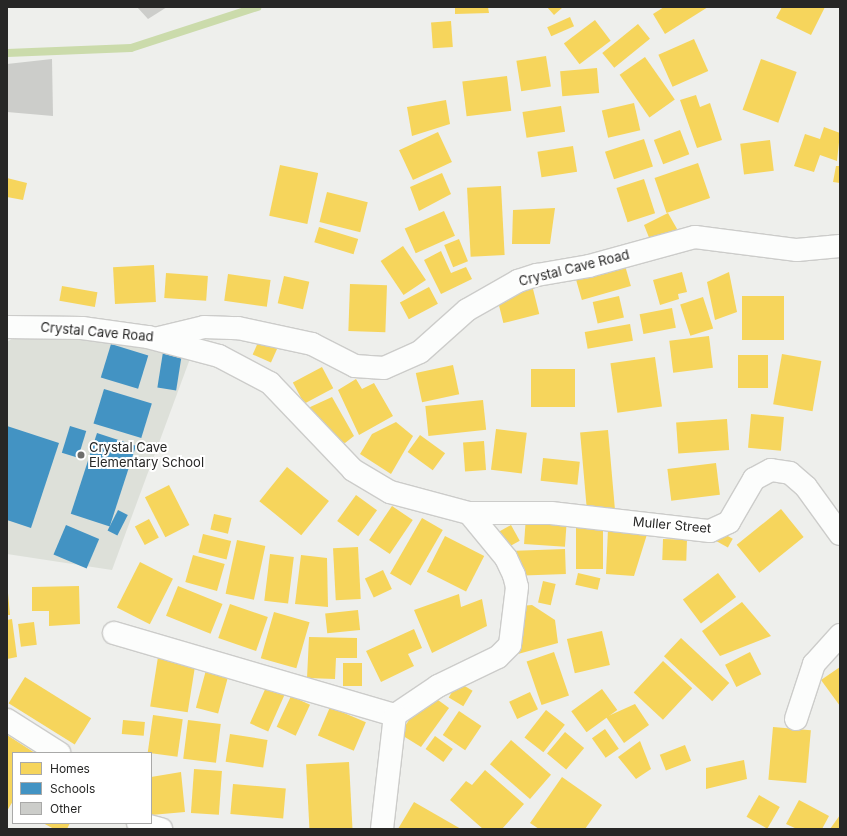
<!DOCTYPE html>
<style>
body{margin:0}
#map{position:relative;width:847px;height:836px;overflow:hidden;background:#eeefec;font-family:Inter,sans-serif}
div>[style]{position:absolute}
.built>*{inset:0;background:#dde0d9}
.homes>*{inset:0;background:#f6d55c;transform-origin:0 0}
.schools>*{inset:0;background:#4393c3;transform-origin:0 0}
.stream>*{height:8px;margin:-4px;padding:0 4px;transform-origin:4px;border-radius:4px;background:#cbdbab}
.building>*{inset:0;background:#cccdca}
.roads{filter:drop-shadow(1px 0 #ccccca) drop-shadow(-1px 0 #ccccca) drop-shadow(0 1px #ccccca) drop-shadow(0 -1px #ccccca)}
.minor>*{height:22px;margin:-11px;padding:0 11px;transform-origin:11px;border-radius:11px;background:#fcfdfc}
.dots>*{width:11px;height:11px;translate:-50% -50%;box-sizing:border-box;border:2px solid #fff;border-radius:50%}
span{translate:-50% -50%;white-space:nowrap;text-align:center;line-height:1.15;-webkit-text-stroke:4px #fff;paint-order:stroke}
.street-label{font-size:13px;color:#272726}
.poi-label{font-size:13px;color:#272726}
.left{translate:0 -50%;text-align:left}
.frame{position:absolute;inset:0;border:8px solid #272726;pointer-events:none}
.legend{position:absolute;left:12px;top:752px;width:140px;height:72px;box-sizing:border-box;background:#fff;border:1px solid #a9a9a8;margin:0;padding:5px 7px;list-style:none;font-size:12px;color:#272726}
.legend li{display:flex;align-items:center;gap:8px;height:20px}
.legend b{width:20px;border:1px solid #a9a9a8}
</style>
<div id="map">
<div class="built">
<div style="clip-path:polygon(55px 335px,191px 356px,112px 570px,7px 554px,7px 342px,16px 336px)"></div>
</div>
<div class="homes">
<div style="clip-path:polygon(455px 7px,488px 7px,489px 13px,455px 14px)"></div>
<div style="clip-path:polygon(547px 7px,563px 7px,554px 15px)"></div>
<div style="clip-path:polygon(664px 7px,708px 7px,665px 34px,653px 14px)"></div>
<div style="clip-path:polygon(782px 7px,825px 7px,811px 35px,776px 18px)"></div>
<div style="left:570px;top:17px;width:10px;height:25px;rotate:66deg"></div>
<div style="left:595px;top:20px;width:26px;height:39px;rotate:53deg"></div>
<div style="left:451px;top:21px;width:26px;height:20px;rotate:86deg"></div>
<div style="left:638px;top:24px;width:19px;height:46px;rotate:51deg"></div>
<div style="left:694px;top:39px;width:35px;height:39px;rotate:66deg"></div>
<div style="left:546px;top:56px;width:31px;height:30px;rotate:81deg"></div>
<div style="left:645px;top:57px;width:52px;height:31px;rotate:55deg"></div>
<div style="left:761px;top:59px;width:38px;height:54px;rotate:20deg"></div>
<div style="left:597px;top:68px;width:25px;height:37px;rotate:85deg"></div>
<div style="left:507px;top:76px;width:35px;height:45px;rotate:83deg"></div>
<div style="clip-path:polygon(696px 95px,700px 107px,710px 103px,722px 140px,697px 148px,680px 100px)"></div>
<div style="clip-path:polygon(446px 100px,450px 124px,412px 136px,407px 107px)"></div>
<div style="left:634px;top:103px;width:28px;height:33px;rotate:77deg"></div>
<div style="left:561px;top:106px;width:26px;height:39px;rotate:81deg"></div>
<div style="clip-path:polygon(824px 127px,840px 133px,837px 161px,820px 155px,814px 172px,794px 166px,805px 134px,820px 139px)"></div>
<div style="left:680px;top:130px;width:26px;height:28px;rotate:69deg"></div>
<div style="left:438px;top:132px;width:33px;height:43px;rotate:65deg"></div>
<div style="left:644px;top:139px;width:29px;height:41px;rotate:72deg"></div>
<div style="left:770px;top:140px;width:31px;height:30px;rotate:83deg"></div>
<div style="left:573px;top:146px;width:26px;height:36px;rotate:81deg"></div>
<div style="left:698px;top:163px;width:37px;height:46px;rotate:71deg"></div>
<div style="left:280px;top:165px;width:39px;height:52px;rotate:12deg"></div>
<div style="clip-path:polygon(836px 166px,840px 166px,840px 183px,833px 182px)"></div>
<div style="clip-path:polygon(442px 173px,451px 194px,419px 211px,410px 187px)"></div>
<div style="clip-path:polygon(7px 178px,27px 183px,23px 200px,7px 197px)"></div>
<div style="left:644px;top:179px;width:36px;height:29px;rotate:72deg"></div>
<div style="left:501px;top:186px;width:69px;height:34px;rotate:87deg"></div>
<div style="left:327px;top:192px;width:42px;height:31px;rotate:14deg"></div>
<div style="clip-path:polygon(555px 208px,550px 244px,512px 244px,513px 210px)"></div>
<div style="left:444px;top:211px;width:27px;height:43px;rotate:66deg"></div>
<div style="clip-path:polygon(668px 213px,681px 236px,652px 245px,644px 225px)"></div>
<div style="left:319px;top:227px;width:41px;height:16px;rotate:17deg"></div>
<div style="left:459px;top:239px;width:24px;height:16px;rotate:68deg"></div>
<div style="left:403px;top:246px;width:41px;height:27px;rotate:56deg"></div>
<div style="clip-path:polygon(441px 251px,451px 273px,466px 267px,472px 279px,441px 294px,424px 260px)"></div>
<div style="left:624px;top:262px;width:25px;height:51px;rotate:74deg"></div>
<div style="left:154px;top:265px;width:37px;height:41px;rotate:87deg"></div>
<div style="clip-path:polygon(682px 272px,687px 292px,678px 294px,679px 299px,660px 305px,653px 280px)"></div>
<div style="clip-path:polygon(729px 272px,737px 312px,715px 320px,707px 282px)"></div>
<div style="left:166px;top:273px;width:42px;height:25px;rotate:4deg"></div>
<div style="left:228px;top:274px;width:43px;height:27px;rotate:8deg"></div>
<div style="left:284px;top:276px;width:26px;height:28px;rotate:13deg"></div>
<div style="left:350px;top:284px;width:37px;height:47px;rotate:2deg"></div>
<div style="left:532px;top:285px;width:30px;height:37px;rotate:76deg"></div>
<div style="left:62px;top:286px;width:36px;height:15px;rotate:10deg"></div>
<div style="left:429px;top:287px;width:19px;height:33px;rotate:62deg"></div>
<div style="left:619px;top:296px;width:22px;height:27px;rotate:77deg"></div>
<div style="left:784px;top:296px;width:44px;height:42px;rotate:90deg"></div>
<div style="left:703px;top:297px;width:33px;height:24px;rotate:72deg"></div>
<div style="left:672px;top:308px;width:20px;height:33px;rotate:79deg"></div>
<div style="left:630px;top:324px;width:17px;height:46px;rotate:80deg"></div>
<div style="left:709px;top:336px;width:32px;height:40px;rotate:83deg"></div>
<div style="left:260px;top:338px;width:20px;height:18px;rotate:24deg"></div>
<div style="left:782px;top:354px;width:40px;height:51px;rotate:10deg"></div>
<div style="left:738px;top:355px;width:30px;height:33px"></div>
<div style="left:655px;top:357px;width:50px;height:45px;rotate:82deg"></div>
<div style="left:453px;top:365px;width:30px;height:38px;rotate:78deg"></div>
<div style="left:322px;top:367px;width:24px;height:33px;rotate:62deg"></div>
<div style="left:531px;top:369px;width:44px;height:38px"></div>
<div style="clip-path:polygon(356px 379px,362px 389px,374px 383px,393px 416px,359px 435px,338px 390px)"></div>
<div style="clip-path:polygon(332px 397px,354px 436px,345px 443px,328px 437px,308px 408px)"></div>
<div style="left:483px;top:400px;width:30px;height:58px;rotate:84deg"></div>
<div style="left:751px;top:414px;width:33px;height:34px;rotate:5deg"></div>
<div style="left:727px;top:419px;width:31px;height:51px;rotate:86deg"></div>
<div style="clip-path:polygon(396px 422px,413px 436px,391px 474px,360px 454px,372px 434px)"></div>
<div style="left:496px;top:429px;width:31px;height:41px;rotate:7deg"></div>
<div style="left:608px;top:430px;width:83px;height:28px;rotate:85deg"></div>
<div style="left:420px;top:435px;width:31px;height:21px;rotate:36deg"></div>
<div style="left:484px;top:441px;width:29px;height:21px;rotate:86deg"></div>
<div style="left:543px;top:458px;width:37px;height:23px;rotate:6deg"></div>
<div style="left:716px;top:463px;width:32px;height:49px;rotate:83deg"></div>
<div style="left:287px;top:467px;width:54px;height:44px;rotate:39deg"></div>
<div style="left:169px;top:485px;width:45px;height:27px;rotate:63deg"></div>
<div style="left:356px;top:495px;width:26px;height:32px;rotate:36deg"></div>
<div style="left:392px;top:506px;width:25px;height:41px;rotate:34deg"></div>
<div style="left:781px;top:509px;width:36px;height:57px;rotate:51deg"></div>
<div style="left:214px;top:514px;width:18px;height:16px;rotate:13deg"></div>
<div style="left:526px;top:516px;width:41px;height:28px;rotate:4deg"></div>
<div style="left:422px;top:518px;width:24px;height:64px;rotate:30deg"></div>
<div style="left:149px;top:519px;width:21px;height:16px;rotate:62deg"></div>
<div style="left:576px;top:523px;width:27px;height:46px"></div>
<div style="left:511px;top:525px;width:18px;height:16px;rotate:61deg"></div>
<div style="clip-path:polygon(649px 528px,634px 576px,606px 574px,608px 529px)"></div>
<div style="left:717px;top:530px;width:18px;height:10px;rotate:29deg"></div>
<div style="left:203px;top:534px;width:29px;height:19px;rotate:14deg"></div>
<div style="left:445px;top:536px;width:44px;height:40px;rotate:27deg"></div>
<div style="left:663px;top:539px;width:24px;height:21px;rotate:2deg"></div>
<div style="left:237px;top:540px;width:29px;height:55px;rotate:12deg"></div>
<div style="left:358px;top:547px;width:52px;height:25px;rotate:87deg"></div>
<div style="left:565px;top:549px;width:25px;height:49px;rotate:88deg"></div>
<div style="left:270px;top:554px;width:24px;height:47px;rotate:7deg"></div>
<div style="left:193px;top:555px;width:33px;height:28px;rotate:16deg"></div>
<div style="clip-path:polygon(301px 555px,327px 558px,328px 607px,295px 604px)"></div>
<div style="left:140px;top:562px;width:37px;height:51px;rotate:27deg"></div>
<div style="left:383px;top:570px;width:21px;height:20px;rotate:65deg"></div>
<div style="left:578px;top:573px;width:23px;height:12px;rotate:13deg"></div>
<div style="left:718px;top:573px;width:30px;height:44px;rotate:53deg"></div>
<div style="left:543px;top:581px;width:13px;height:22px;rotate:13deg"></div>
<div style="clip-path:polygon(7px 582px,10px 615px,7px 615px)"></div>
<div style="clip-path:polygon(79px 586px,80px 624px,49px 626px,49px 611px,32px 611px,32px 587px)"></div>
<div style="left:178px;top:586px;width:48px;height:32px;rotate:22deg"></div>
<div style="clip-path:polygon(459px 594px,461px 607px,482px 599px,487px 626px,432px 653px,414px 610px)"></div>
<div style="clip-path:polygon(742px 602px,771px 636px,720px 656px,702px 631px)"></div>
<div style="left:230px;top:604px;width:40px;height:36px;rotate:19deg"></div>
<div style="clip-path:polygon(532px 605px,555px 620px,558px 643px,518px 654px,520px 606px)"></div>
<div style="left:358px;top:610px;width:20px;height:33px;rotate:84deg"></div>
<div style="left:274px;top:612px;width:37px;height:48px;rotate:16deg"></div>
<div style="clip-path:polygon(12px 619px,17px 657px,7px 659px,7px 620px)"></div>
<div style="left:34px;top:622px;width:23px;height:16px;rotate:83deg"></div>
<div style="clip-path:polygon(414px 629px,422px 648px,408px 654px,414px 666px,381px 682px,366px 651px)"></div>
<div style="left:602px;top:631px;width:35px;height:36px;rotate:77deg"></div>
<div style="clip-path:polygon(309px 637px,357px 638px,357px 658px,336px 658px,335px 679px,307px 678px)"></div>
<div style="left:681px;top:638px;width:66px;height:25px;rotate:43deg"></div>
<div style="left:554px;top:652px;width:46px;height:29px;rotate:71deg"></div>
<div style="left:750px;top:652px;width:25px;height:28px;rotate:63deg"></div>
<div style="left:158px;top:657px;width:38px;height:50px;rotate:9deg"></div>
<div style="left:663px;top:661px;width:40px;height:43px;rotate:43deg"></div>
<div style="left:343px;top:663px;width:19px;height:23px"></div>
<div style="clip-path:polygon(840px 667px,840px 706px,821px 680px)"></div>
<div style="left:206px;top:670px;width:23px;height:39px;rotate:15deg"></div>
<div style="left:25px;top:677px;width:78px;height:31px;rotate:32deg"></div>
<div style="left:458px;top:682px;width:17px;height:18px;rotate:31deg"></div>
<div style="left:267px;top:685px;width:20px;height:42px;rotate:24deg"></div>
<div style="left:602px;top:689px;width:26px;height:38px;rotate:54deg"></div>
<div style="left:530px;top:692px;width:19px;height:23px;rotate:65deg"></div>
<div style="left:291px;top:696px;width:21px;height:34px;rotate:25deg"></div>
<div style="clip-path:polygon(434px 697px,449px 708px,421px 747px,400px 734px,416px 709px)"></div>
<div style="clip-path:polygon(635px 704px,649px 725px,624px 743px,606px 717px)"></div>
<div style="left:330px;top:707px;width:39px;height:31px;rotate:23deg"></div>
<div style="left:546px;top:710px;width:24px;height:35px;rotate:38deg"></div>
<div style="left:459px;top:711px;width:27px;height:29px;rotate:34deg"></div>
<div style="left:153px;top:715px;width:30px;height:38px;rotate:8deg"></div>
<div style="left:123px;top:720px;width:22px;height:14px;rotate:5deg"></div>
<div style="left:188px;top:720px;width:33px;height:39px;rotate:7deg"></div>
<div style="left:773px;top:727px;width:38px;height:53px;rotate:5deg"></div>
<div style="left:605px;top:729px;width:24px;height:16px;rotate:55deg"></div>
<div style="left:565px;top:732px;width:25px;height:28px;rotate:40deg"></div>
<div style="left:230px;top:734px;width:38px;height:28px;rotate:9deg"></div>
<div style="clip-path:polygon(7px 735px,35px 753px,13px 753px,13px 801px,7px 811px)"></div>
<div style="left:435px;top:736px;width:22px;height:16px;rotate:36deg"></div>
<div style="left:511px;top:740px;width:53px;height:32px;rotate:41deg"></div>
<div style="clip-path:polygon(640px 741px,651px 769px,636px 779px,618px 757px)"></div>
<div style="left:685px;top:745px;width:17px;height:27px;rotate:69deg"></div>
<div style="clip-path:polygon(744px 760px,747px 779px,706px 789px,706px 768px)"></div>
<div style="left:349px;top:762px;width:67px;height:43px;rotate:87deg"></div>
<div style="left:194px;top:769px;width:28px;height:44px;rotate:4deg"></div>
<div style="clip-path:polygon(485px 770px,524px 804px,502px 829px,483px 829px,450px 800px,466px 781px,472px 785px)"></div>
<div style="clip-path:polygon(181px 772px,185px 812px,151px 815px,151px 777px)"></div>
<div style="clip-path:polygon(562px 777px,602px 805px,585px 829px,539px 829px,530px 823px)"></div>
<div style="left:233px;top:784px;width:53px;height:30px;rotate:5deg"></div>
<div style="left:759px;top:795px;width:24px;height:25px;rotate:30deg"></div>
<div style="clip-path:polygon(799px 800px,829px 816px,822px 829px,797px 829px,786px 824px)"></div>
<div style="clip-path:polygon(414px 802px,461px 829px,398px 829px)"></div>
<div style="clip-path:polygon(840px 815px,840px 829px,830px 829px)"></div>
<div style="clip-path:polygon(43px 823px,70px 823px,67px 829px,54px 829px)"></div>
</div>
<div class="schools">
<div style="left:111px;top:344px;width:39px;height:35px;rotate:17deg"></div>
<div style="left:163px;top:352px;width:19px;height:36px;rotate:9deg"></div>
<div style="left:104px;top:389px;width:50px;height:36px;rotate:17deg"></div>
<div style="clip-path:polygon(7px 426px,59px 443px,31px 528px,7px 520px)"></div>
<div style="left:70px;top:426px;width:17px;height:28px;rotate:17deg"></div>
<div style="left:97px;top:433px;width:41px;height:85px;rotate:18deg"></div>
<div style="left:118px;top:510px;width:11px;height:23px;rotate:27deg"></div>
<div style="left:66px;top:525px;width:36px;height:32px;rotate:23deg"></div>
</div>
<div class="stream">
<div style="left:7px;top:53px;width:124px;rotate:-2.3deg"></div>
<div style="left:131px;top:48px;width:133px;rotate:-18deg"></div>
</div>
<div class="building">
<div style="clip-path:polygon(137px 7px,167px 7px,148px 19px)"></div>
<div style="clip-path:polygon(52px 59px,53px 116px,7px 112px,7px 64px)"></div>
</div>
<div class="roads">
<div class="minor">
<div style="left:7px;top:327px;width:75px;rotate:0.8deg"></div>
<div style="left:82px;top:328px;width:67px;rotate:7.8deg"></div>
<div style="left:148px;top:337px;width:73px;rotate:15deg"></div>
<div style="left:219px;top:356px;width:58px;rotate:27.9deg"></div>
<div style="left:270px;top:383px;width:120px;rotate:46.3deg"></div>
<div style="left:353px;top:470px;width:43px;rotate:30.7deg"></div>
<div style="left:390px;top:492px;width:82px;rotate:14.9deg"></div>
<div style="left:469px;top:513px;width:58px;rotate:50.6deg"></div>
<div style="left:506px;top:558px;width:19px;rotate:65deg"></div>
<div style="left:514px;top:575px;width:12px;rotate:76deg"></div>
<div style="left:517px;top:587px;width:58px;rotate:96.9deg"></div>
<div style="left:510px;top:645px;width:17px;rotate:135deg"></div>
<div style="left:498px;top:657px;width:67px;rotate:154.2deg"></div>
<div style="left:438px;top:686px;width:52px;rotate:146deg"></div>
<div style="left:159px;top:338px;width:46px;rotate:-13.7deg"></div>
<div style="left:204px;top:327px;width:34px;rotate:2deg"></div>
<div style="left:238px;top:328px;width:76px;rotate:12.2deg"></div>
<div style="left:312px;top:344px;width:48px;rotate:27.1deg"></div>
<div style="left:355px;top:366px;width:29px;rotate:4deg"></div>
<div style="left:384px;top:368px;width:39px;rotate:-24deg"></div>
<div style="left:420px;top:352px;width:63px;rotate:-41.8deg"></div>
<div style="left:467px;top:310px;width:59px;rotate:-29.6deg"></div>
<div style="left:518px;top:281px;width:20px;rotate:-18deg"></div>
<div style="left:537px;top:275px;width:53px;rotate:-9.8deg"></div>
<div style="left:589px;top:266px;width:110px;rotate:-15.3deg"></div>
<div style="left:695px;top:237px;width:103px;rotate:7.3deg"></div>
<div style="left:797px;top:250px;width:43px;rotate:-5.3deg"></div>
<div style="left:469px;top:513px;width:82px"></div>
<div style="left:551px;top:513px;width:160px;rotate:6.5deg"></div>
<div style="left:710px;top:531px;width:21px;rotate:-25deg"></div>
<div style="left:729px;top:522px;width:50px;rotate:-59.8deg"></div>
<div style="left:754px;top:479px;width:19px;rotate:-28deg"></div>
<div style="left:771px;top:470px;width:19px;rotate:9deg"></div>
<div style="left:790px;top:473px;width:21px;rotate:41deg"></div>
<div style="left:806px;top:487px;width:58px;rotate:54.1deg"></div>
<div style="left:114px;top:633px;width:293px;rotate:16.3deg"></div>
<div style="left:796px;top:719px;width:58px;rotate:-71.9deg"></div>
<div style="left:814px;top:664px;width:39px;rotate:-48deg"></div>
<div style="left:7px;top:720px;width:62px;rotate:32.4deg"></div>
<div style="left:138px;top:823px;width:24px;rotate:15deg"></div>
<div style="left:382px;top:829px;width:115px;rotate:-83.5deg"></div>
</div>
</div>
<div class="dots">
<div style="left:81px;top:455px;background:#6d6d6b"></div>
</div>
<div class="street-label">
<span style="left:574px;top:268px;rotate:-14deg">Crystal Cave Road</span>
<span style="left:97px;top:332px;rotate:5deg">Crystal Cave Road</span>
<span style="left:672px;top:525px;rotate:5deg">Muller Street</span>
</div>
<div class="poi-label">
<span class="left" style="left:89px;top:455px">Crystal Cave<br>Elementary School</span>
</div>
<div class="frame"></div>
<ul class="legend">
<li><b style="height:11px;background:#f6d55c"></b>Homes</li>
<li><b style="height:11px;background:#4393c3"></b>Schools</li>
<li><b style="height:11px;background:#cccdca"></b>Other</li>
</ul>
</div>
